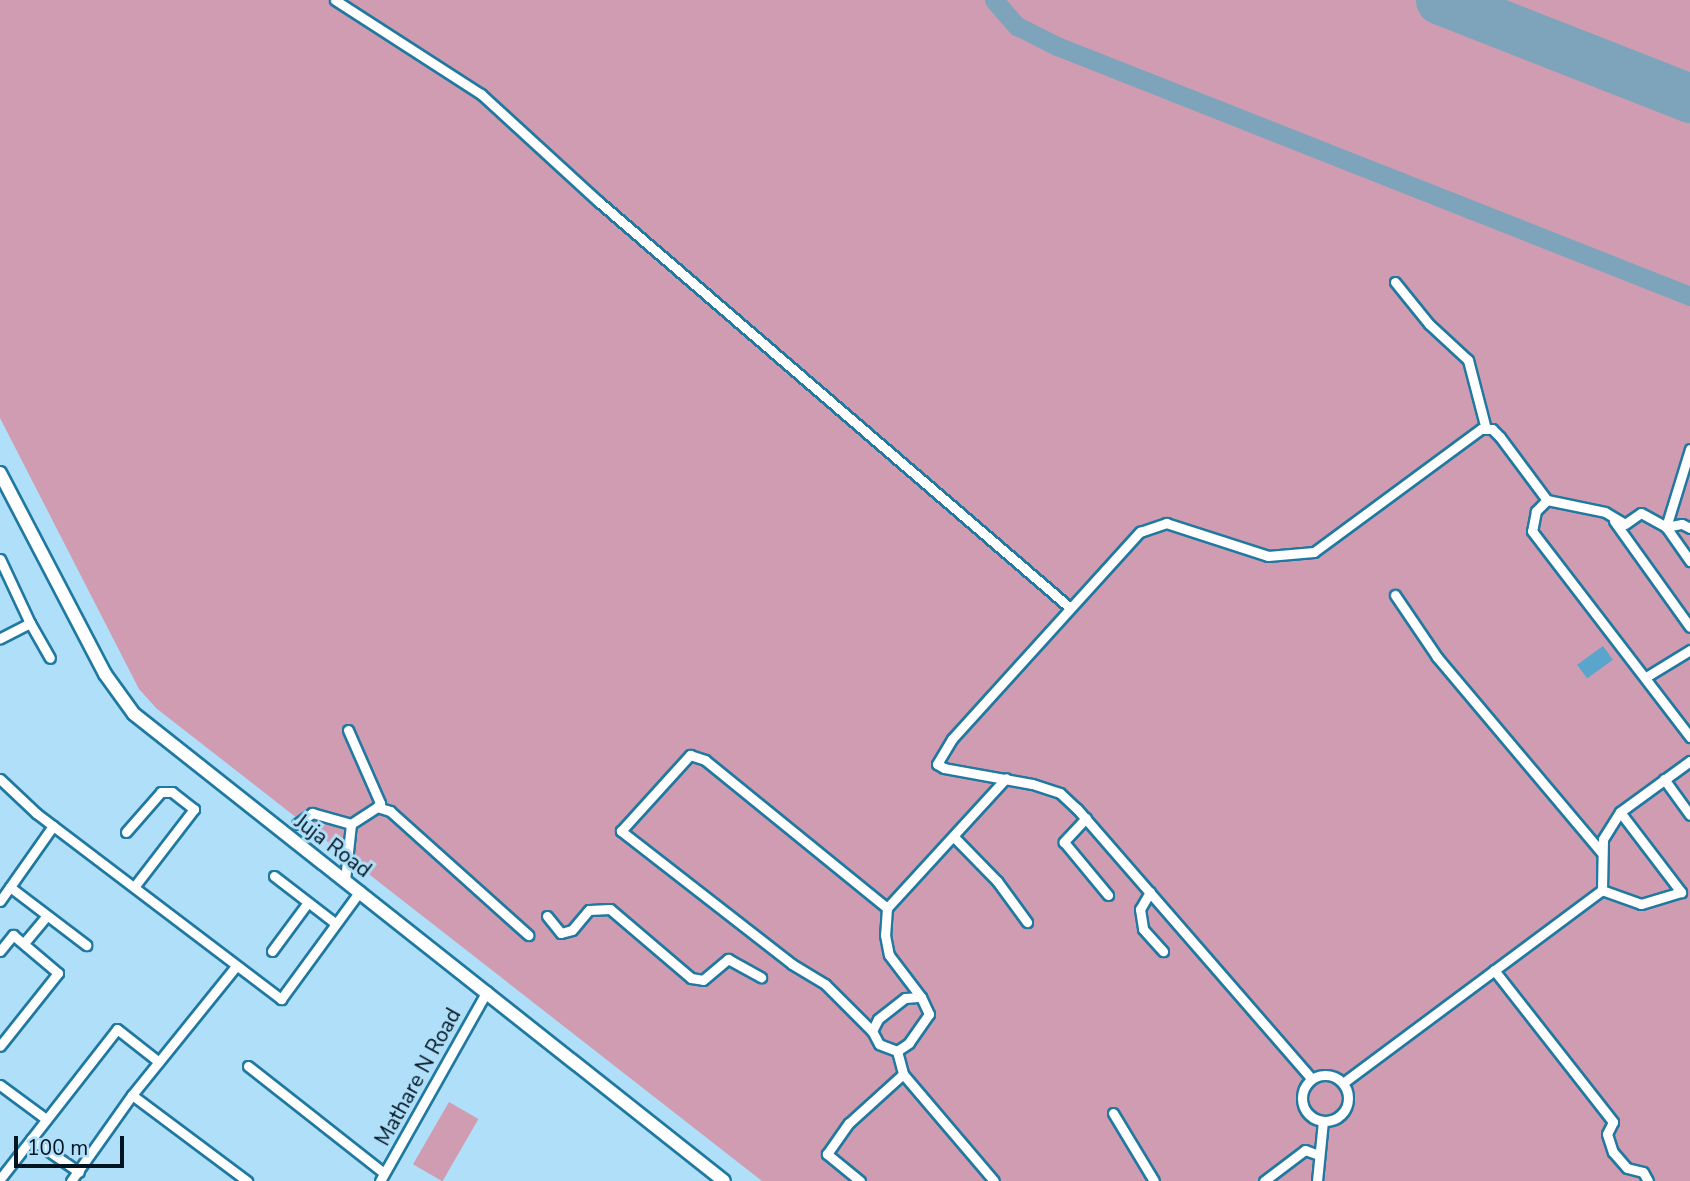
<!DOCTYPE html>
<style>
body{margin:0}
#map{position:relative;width:1690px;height:1181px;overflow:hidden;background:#b0dff9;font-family:"Nunito Sans",sans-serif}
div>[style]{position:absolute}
.green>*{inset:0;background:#d09cb1;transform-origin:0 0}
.water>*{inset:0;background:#5aa5cb;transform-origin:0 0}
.taxiway>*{height:19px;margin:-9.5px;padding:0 9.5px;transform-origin:9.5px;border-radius:9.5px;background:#7ea4bb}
.runway>*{height:49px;margin:-24.5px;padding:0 24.5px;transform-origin:24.5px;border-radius:24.5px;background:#7ea4bb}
.roads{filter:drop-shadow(2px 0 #1f79a1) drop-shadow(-2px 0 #1f79a1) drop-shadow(0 2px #1f79a1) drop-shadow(0 -2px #1f79a1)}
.street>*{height:9px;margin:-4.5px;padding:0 4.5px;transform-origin:4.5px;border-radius:4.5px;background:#fff}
.street>.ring{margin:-4.5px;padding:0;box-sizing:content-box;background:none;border:9px solid #fff;border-radius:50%}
.secondary>*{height:12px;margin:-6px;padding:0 6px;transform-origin:6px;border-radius:6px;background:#fff}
span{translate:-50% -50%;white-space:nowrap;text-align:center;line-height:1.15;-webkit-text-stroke:6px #b0dff9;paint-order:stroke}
.street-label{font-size:21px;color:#001421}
.scale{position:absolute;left:14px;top:1136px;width:110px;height:32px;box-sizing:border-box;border:4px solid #001421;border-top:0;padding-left:9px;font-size:21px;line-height:24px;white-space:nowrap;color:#001421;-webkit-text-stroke:5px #b0dff9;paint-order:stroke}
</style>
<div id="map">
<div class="green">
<div style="clip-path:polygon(0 0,1690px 0,1690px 1181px,762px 1181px,156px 708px,139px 689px,0 418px)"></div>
<div style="left:449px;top:1102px;width:34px;height:72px;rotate:30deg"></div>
</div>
<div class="water">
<div style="left:1603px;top:646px;width:17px;height:32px;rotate:54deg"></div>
</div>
<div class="taxiway">
<div style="left:994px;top:0;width:35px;rotate:49deg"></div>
<div style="left:1017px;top:26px;width:45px;rotate:26.6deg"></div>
<div style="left:1057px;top:46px;width:681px;rotate:21.55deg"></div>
</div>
<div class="runway">
<div style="left:1440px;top:0;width:269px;rotate:21.4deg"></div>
</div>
<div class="roads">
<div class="street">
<div style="left:335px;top:0;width:174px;rotate:32.8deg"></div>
<div style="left:481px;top:94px;width:160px;rotate:42.5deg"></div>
<div style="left:599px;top:202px;width:620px;rotate:40.75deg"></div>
<div style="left:1395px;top:282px;width:54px;rotate:51deg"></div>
<div style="left:1429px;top:324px;width:53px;rotate:42.7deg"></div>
<div style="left:1468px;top:360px;width:71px;rotate:75.4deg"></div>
<div style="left:1690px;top:449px;width:82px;rotate:107.1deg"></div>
<div style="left:1666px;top:527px;width:42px;rotate:54.8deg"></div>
<div style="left:1547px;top:500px;width:16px;rotate:135deg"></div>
<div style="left:1536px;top:511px;width:20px;rotate:101deg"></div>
<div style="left:1532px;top:531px;width:260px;rotate:52.5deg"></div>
<div style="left:1614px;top:521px;width:130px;rotate:54.4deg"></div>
<div style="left:0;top:559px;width:71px;rotate:64.9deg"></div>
<div style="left:30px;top:623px;width:34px;rotate:153deg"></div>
<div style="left:1395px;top:595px;width:75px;rotate:55.9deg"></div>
<div style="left:1437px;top:657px;width:255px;rotate:49.9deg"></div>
<div style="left:30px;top:623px;width:40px;rotate:60.3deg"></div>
<div style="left:1646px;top:677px;width:52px;rotate:-31.5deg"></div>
<div style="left:348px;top:730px;width:80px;rotate:66.3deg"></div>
<div style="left:380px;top:803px;width:5px;rotate:127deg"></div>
<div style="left:0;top:779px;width:50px;rotate:43.4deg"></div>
<div style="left:36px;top:813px;width:308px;rotate:37.2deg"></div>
<div style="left:281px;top:999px;width:134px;rotate:-53.8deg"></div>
<div style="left:1664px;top:779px;width:44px;rotate:54.2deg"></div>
<div style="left:1620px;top:812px;width:87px;rotate:-36.1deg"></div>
<div style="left:1086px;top:818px;width:33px;rotate:133deg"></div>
<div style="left:1064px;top:842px;width:69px;rotate:50.3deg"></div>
<div style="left:297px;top:824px;width:19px;rotate:-36deg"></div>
<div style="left:312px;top:813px;width:41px;rotate:15.8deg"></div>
<div style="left:126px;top:832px;width:53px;rotate:-48.8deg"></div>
<div style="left:161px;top:792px;width:11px"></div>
<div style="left:172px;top:792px;width:28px;rotate:38deg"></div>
<div style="left:194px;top:809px;width:98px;rotate:127.6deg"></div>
<div style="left:954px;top:837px;width:62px;rotate:45.7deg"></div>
<div style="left:997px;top:881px;width:51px;rotate:53.8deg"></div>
<div style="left:274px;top:876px;width:77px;rotate:37.6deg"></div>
<div style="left:345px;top:880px;width:56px;rotate:-83.9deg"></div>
<div style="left:351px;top:824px;width:31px;rotate:-33deg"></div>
<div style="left:377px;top:807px;width:14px;rotate:17deg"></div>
<div style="left:390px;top:811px;width:186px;rotate:41.9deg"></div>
<div style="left:10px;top:887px;width:96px;rotate:37.3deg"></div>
<div style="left:1150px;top:892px;width:20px;rotate:120deg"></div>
<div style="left:1140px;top:909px;width:20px;rotate:81deg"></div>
<div style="left:1143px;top:929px;width:30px;rotate:48deg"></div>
<div style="left:0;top:901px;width:92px;rotate:-54.8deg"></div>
<div style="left:887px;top:908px;width:176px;rotate:-47.5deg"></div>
<div style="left:547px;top:916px;width:22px;rotate:51deg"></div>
<div style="left:561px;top:933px;width:11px;rotate:-15deg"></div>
<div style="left:572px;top:930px;width:26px;rotate:-50deg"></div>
<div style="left:589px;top:910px;width:21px;rotate:-3deg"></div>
<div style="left:610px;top:909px;width:106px;rotate:40.4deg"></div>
<div style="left:691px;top:978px;width:12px;rotate:9deg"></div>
<div style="left:703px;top:980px;width:33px;rotate:-40deg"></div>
<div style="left:728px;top:959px;width:38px;rotate:29deg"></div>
<div style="left:24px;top:943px;width:35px;rotate:-50deg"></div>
<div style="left:0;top:951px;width:21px;rotate:-51deg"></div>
<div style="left:13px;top:935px;width:59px;rotate:40.2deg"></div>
<div style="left:58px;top:973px;width:93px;rotate:128.5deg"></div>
<div style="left:272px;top:951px;width:57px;rotate:-53.5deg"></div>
<div style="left:1494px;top:970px;width:193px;rotate:51.9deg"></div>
<div style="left:1613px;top:1122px;width:13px;rotate:117deg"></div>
<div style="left:1607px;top:1134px;width:19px;rotate:72deg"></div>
<div style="left:1613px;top:1152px;width:21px;rotate:49deg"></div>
<div style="left:1627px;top:1168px;width:16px;rotate:14deg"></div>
<div style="left:1643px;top:1172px;width:10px;rotate:61deg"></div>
<div style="left:921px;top:997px;width:19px;rotate:65deg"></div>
<div style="left:929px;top:1014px;width:35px;rotate:125deg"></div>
<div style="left:909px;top:1043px;width:14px;rotate:146deg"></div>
<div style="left:897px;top:1051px;width:19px;rotate:-159deg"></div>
<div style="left:879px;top:1044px;width:15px;rotate:-118deg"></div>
<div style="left:872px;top:1031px;width:13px;rotate:-63deg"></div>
<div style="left:878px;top:1019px;width:34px;rotate:-38deg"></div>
<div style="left:905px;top:998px;width:16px;rotate:-4deg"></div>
<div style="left:872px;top:1031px;width:66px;rotate:-135deg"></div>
<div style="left:825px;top:984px;width:39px;rotate:-149deg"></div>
<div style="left:792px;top:964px;width:217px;rotate:-142.1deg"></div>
<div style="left:621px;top:831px;width:103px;rotate:-47.8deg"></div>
<div style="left:690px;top:755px;width:16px;rotate:18deg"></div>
<div style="left:705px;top:760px;width:235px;rotate:39.1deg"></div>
<div style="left:887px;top:908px;width:27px;rotate:94deg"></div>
<div style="left:885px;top:935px;width:20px;rotate:79deg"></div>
<div style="left:889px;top:955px;width:53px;rotate:52.7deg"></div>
<div style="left:897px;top:1051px;width:24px;rotate:75deg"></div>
<div style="left:248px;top:1066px;width:173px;rotate:38.2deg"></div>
<div class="ring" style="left:1302px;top:1075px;width:37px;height:37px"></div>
<div style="left:1311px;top:1078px;width:357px;rotate:-131deg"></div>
<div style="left:1077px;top:809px;width:23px;rotate:-137deg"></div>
<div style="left:1060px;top:793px;width:29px;rotate:-162deg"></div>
<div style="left:1032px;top:784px;width:89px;rotate:-169.7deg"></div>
<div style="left:944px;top:768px;width:8px;rotate:-150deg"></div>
<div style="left:937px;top:764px;width:29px;rotate:-59deg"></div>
<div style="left:952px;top:739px;width:280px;rotate:-47.8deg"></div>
<div style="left:1140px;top:532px;width:28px;rotate:-19deg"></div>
<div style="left:1166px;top:523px;width:107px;rotate:17.9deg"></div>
<div style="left:1268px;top:556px;width:46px;rotate:-5deg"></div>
<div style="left:1314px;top:552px;width:207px;rotate:-36.4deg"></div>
<div style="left:1481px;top:429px;width:11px"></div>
<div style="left:1492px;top:429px;width:11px;rotate:45deg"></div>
<div style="left:1500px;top:437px;width:79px;rotate:53.3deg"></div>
<div style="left:1547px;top:500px;width:59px;rotate:11.7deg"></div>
<div style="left:1605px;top:512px;width:23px;rotate:31deg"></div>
<div style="left:1625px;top:524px;width:19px;rotate:-35deg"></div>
<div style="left:1641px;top:513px;width:29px;rotate:29deg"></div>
<div style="left:1666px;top:527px;width:16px;rotate:-11deg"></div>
<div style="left:1682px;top:524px;width:9px;rotate:27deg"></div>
<div style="left:1343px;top:1083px;width:323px;rotate:-36.7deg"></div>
<div style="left:1602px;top:890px;width:51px;rotate:-88.9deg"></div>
<div style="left:1603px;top:839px;width:32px;rotate:-58deg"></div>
<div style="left:1620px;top:812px;width:101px;rotate:52.7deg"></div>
<div style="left:1681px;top:892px;width:42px;rotate:163.3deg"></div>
<div style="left:1641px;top:904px;width:41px;rotate:-160.3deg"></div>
<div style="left:0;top:1085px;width:57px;rotate:36.5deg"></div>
<div style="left:132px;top:1095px;width:144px;rotate:36.8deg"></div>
<div style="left:1113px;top:1113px;width:79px;rotate:58.9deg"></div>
<div style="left:31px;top:1139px;width:58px;rotate:34.5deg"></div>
<div style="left:0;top:1179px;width:190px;rotate:-52deg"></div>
<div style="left:117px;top:1029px;width:53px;rotate:38.2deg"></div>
<div style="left:71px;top:1181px;width:105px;rotate:-54.7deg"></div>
<div style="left:132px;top:1095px;width:166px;rotate:-51.1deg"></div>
<div style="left:380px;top:1181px;width:218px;rotate:-60.6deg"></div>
<div style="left:860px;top:1181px;width:43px;rotate:-140.7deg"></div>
<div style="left:827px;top:1154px;width:38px;rotate:-55deg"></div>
<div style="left:849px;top:1123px;width:73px;rotate:-42.2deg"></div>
<div style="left:903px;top:1074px;width:140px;rotate:49.6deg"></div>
<div style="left:1264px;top:1181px;width:51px;rotate:-37.1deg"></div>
<div style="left:1305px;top:1150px;width:15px;rotate:20deg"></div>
<div style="left:1317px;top:1181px;width:60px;rotate:-84.3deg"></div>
</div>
<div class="secondary">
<div style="left:0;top:473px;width:227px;rotate:62.4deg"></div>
<div style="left:105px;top:674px;width:49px;rotate:54.1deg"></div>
<div style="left:134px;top:714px;width:752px;rotate:38.36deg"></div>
</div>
</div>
<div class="street-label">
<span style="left:333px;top:846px;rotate:37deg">Juja Road</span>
<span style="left:418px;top:1077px;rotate:-61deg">Mathare N Road</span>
</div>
<div class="scale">100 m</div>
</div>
